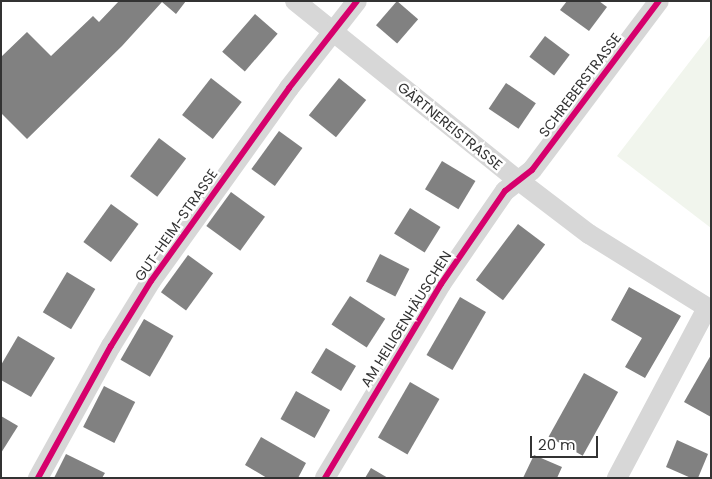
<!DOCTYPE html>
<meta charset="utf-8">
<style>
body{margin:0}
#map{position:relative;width:712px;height:479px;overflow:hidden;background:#fff;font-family:Poppins,sans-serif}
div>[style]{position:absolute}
.green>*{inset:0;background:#f1f5ed}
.building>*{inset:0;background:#818181;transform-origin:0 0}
.street>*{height:20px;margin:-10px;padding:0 10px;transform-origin:10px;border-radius:10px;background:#d7d7d7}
.cycleway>*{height:6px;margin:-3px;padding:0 3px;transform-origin:3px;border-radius:3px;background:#d6006c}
span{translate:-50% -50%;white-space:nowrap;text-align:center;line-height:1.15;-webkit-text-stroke:5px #fff;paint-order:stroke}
.street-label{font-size:14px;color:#333}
.frame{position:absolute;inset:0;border:2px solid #333;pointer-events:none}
.scale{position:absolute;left:530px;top:436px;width:68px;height:22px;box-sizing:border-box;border:2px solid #333;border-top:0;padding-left:6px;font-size:15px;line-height:18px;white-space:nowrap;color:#333;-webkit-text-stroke:4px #fff;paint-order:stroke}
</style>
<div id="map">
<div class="green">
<div style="clip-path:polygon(711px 34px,711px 228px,617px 156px)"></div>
</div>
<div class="building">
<div style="clip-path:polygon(119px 1px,186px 1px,176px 14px,162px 2px,122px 46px,27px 139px,1px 113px,1px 57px,27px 32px,51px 56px,93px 16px,99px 22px)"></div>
<div style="left:397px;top:1px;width:28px;height:32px;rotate:41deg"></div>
<div style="clip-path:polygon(567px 1px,599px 1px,607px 7px,589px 31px,560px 10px)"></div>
<div style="left:255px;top:14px;width:30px;height:50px;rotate:41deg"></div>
<div style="left:545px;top:36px;width:31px;height:26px;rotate:37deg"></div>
<div style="left:211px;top:78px;width:39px;height:47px;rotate:38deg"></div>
<div style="left:339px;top:78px;width:35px;height:48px;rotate:39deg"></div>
<div style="left:506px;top:83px;width:36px;height:31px;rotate:34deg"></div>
<div style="left:279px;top:131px;width:29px;height:47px;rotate:36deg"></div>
<div style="left:159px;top:138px;width:34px;height:48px;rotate:37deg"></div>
<div style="left:442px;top:161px;width:39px;height:33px;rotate:31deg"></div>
<div style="left:231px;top:192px;width:42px;height:42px;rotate:36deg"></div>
<div style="left:111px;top:204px;width:34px;height:47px;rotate:36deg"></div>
<div style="left:410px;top:208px;width:36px;height:30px;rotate:32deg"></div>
<div style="left:518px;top:224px;width:34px;height:70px;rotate:37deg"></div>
<div style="left:380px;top:254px;width:33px;height:31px;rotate:27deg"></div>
<div style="left:188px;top:255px;width:31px;height:46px;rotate:36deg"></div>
<div style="left:67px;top:272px;width:33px;height:47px;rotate:31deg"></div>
<div style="clip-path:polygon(629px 287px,681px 316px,645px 378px,625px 367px,642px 338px,611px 320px)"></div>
<div style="left:350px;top:296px;width:42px;height:34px;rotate:33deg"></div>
<div style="left:460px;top:297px;width:30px;height:67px;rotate:30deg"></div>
<div style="left:144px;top:319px;width:34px;height:47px;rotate:30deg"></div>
<div style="clip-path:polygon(18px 336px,55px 358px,31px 397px,1px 380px,1px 365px)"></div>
<div style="left:326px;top:348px;width:35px;height:29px;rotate:31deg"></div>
<div style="clip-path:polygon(711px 355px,711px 417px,684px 402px)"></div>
<div style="left:584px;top:373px;width:39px;height:73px;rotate:29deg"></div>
<div style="left:410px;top:382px;width:34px;height:64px;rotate:30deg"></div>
<div style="left:104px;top:386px;width:35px;height:46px;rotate:27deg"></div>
<div style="left:296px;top:391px;width:39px;height:32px;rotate:29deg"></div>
<div style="clip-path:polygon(1px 416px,18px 426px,1px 453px)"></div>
<div style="clip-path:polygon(261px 437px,306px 463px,298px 478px,267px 478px,245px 465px)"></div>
<div style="clip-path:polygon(677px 440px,708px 454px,698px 478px,691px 478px,666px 467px)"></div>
<div style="clip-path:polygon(66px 454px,105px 473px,102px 478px,54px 478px)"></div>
<div style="clip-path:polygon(534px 455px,562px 467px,557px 478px,523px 478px)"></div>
<div style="clip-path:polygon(371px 468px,388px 478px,365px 478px)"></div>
</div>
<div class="street">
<div style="left:295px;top:1px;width:286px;rotate:38.8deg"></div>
<div style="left:518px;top:180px;width:89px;rotate:37.3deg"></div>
<div style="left:589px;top:234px;width:144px;rotate:31.9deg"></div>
<div style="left:38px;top:478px;width:151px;rotate:-61.1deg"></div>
<div style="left:111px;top:346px;width:76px;rotate:-58.4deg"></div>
<div style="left:151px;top:281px;width:237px;rotate:-54.4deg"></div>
<div style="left:289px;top:88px;width:110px;rotate:-52deg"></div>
<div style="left:325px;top:478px;width:226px;rotate:-59.1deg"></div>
<div style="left:441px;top:284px;width:113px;rotate:-55.5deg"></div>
<div style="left:505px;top:191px;width:34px;rotate:-38deg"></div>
<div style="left:532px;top:170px;width:211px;rotate:-53.1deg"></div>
<div style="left:617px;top:478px;width:192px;rotate:-62.1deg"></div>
</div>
<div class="cycleway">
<div style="left:38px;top:478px;width:151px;rotate:-61.1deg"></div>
<div style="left:111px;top:346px;width:76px;rotate:-58.4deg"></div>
<div style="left:151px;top:281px;width:237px;rotate:-54.4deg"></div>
<div style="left:289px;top:88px;width:110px;rotate:-52deg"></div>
<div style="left:325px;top:478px;width:226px;rotate:-59.1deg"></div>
<div style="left:441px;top:284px;width:113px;rotate:-55.5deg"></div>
<div style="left:505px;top:191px;width:34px;rotate:-38deg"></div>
<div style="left:532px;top:170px;width:211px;rotate:-53.1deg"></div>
</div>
<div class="street-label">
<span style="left:580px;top:85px;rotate:-53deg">SCHREBERSTRASSE</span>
<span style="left:450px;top:126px;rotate:39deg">GÄRTNEREISTRASSE</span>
<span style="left:176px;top:225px;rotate:-55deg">GUT-HEIM-STRASSE</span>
<span style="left:406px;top:319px;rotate:-58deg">AM HEILIGENHÄUSCHEN</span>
</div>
<div class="frame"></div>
<div class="scale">20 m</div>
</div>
